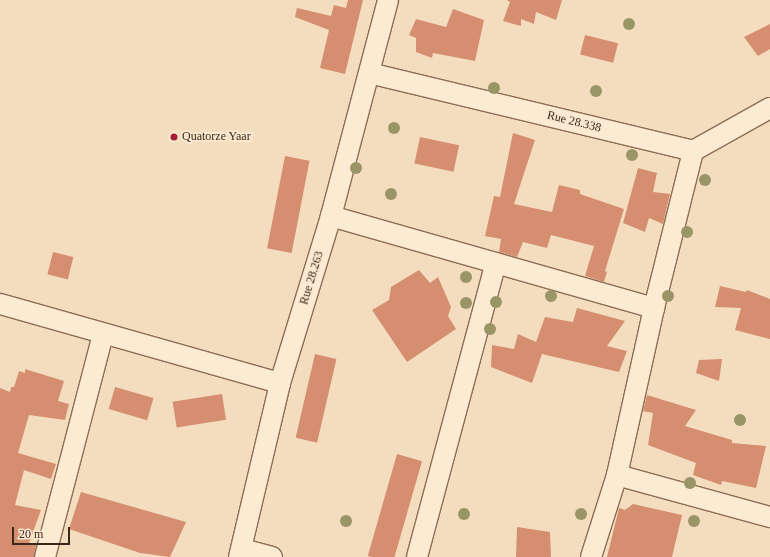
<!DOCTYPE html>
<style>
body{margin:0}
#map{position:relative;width:770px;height:557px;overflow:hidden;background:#f3ddbe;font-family:Georgia,serif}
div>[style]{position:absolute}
.building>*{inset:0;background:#d58f70;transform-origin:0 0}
.roads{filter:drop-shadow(1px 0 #8d6c55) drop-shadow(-1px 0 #8d6c55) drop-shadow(0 1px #8d6c55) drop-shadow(0 -1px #8d6c55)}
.minor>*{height:20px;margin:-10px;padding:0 10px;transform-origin:10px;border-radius:10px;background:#fcebd3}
.trees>*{width:12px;height:12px;margin:-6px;border-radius:50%;background:#9a9567}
.dots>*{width:11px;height:11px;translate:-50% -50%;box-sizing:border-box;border:2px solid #f9e8cf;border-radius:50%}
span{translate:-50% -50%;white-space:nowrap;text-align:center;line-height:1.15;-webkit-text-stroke:4px #f9e8cf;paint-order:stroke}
.street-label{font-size:12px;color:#3b271b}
.poi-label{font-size:12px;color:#3b271b}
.left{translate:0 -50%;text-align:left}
.scale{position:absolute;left:12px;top:527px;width:58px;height:18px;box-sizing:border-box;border:2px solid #3b271b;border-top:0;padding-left:5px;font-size:12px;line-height:14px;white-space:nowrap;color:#3b271b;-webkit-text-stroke:3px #f9e8cf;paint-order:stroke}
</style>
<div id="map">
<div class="building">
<div style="clip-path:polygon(348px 0,363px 0,345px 74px,320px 68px,329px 30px,295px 17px,297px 8px,331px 16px,334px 5px,346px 8px)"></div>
<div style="clip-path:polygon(507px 0,562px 0,556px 20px,536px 12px,534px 24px,521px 19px,521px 26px,503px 21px,510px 2px)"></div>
<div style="clip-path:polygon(453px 9px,484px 20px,475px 61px,433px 53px,432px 58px,416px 52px,416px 38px,409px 35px,416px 19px,446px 27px)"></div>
<div style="clip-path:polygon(770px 24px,770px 49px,758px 56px,744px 37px)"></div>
<div style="left:585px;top:35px;width:34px;height:20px;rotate:14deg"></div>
<div style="clip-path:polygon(513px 133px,535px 140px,514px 204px,552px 212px,559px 185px,580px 190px,580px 194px,624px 209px,605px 271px,607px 272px,604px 282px,585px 276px,594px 246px,551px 235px,547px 248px,523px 242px,517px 257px,499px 252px,501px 239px,485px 236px,494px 196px,500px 197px)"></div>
<div style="left:420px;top:137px;width:40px;height:27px;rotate:12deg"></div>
<div style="left:285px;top:156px;width:25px;height:94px;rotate:11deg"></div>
<div style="clip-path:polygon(638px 168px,657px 173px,653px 192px,670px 194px,663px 224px,649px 218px,645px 232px,623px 223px)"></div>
<div style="left:53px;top:252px;width:21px;height:23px;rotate:14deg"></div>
<div style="clip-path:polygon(419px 270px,430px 283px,438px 277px,451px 307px,448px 316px,456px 329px,407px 362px,372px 310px,389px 300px,391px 287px)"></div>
<div style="clip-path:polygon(720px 286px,746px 292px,747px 290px,770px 299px,770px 339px,735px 330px,741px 308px,715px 307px)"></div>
<div style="clip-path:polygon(577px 308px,625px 321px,607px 346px,627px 351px,619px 372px,542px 354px,532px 383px,491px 367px,492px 345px,514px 349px,518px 334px,536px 342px,545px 317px,573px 322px)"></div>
<div style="left:315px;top:354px;width:22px;height:86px;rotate:13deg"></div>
<div style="clip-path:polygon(722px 359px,719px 381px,696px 373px,699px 360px)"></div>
<div style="clip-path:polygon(25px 369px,64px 381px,58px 401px,69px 404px,65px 420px,29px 415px,18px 453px,56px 464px,51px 479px,24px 470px,15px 505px,41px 510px,29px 543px,36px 545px,34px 557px,0 557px,0 388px,10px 392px,11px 387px,14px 387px,19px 371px,25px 373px)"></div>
<div style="left:115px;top:387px;width:40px;height:23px;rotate:16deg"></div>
<div style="left:222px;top:394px;width:26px;height:50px;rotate:81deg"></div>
<div style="clip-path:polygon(647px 395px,696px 410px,685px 426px,732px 440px,732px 443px,766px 446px,756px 488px,722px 481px,721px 485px,693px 475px,696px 463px,648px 445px,653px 413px,643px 411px)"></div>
<div style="left:397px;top:454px;width:26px;height:106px;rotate:16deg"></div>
<div style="clip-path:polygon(81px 492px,186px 522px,170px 557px,140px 553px,69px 529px)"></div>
<div style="clip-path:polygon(633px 504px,682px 515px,672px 557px,607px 557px,619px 508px,625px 510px)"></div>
<div style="clip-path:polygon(517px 527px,550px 532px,551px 557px,516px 557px)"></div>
</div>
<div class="roads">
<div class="minor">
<div style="left:369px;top:73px;width:333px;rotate:13.5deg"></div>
<div style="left:693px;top:151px;width:88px;rotate:-29.2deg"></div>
<div style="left:331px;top:216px;width:336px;rotate:15.9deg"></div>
<div style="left:0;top:304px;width:291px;rotate:15.8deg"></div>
<div style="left:617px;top:475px;width:159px;rotate:15.4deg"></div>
<div style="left:242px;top:549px;width:31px;rotate:15deg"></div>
<div style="left:45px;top:557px;width:229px;rotate:-75.4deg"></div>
<div style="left:239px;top:557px;width:179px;rotate:-76.7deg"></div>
<div style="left:280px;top:383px;width:175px;rotate:-73deg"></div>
<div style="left:331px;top:216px;width:223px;rotate:-75.2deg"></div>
<div style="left:417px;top:557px;width:304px;rotate:-75deg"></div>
<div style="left:591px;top:557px;width:86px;rotate:-72.4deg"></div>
<div style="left:617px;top:475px;width:171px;rotate:-77.5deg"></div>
<div style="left:654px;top:308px;width:162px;rotate:-76deg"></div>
</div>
</div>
<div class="trees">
<div style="left:629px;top:24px"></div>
<div style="left:494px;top:88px"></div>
<div style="left:596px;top:91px"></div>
<div style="left:394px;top:128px"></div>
<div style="left:632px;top:155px"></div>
<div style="left:356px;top:168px"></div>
<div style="left:705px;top:180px"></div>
<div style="left:391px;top:194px"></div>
<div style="left:687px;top:232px"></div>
<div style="left:466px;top:277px"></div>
<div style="left:551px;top:296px"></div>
<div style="left:668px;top:296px"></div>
<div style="left:496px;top:302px"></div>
<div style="left:466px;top:303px"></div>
<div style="left:490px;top:329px"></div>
<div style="left:740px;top:420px"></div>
<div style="left:690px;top:483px"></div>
<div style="left:464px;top:514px"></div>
<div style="left:581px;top:514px"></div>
<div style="left:346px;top:521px"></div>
<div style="left:694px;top:521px"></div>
</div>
<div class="dots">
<div style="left:174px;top:137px;background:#a31e2e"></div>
</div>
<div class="street-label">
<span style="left:574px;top:122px;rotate:14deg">Rue 28.338</span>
<span style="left:312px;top:278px;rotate:-73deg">Rue 28.263</span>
</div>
<div class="poi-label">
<span class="left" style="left:182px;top:137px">Quatorze Yaar</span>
</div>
<div class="scale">20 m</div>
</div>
